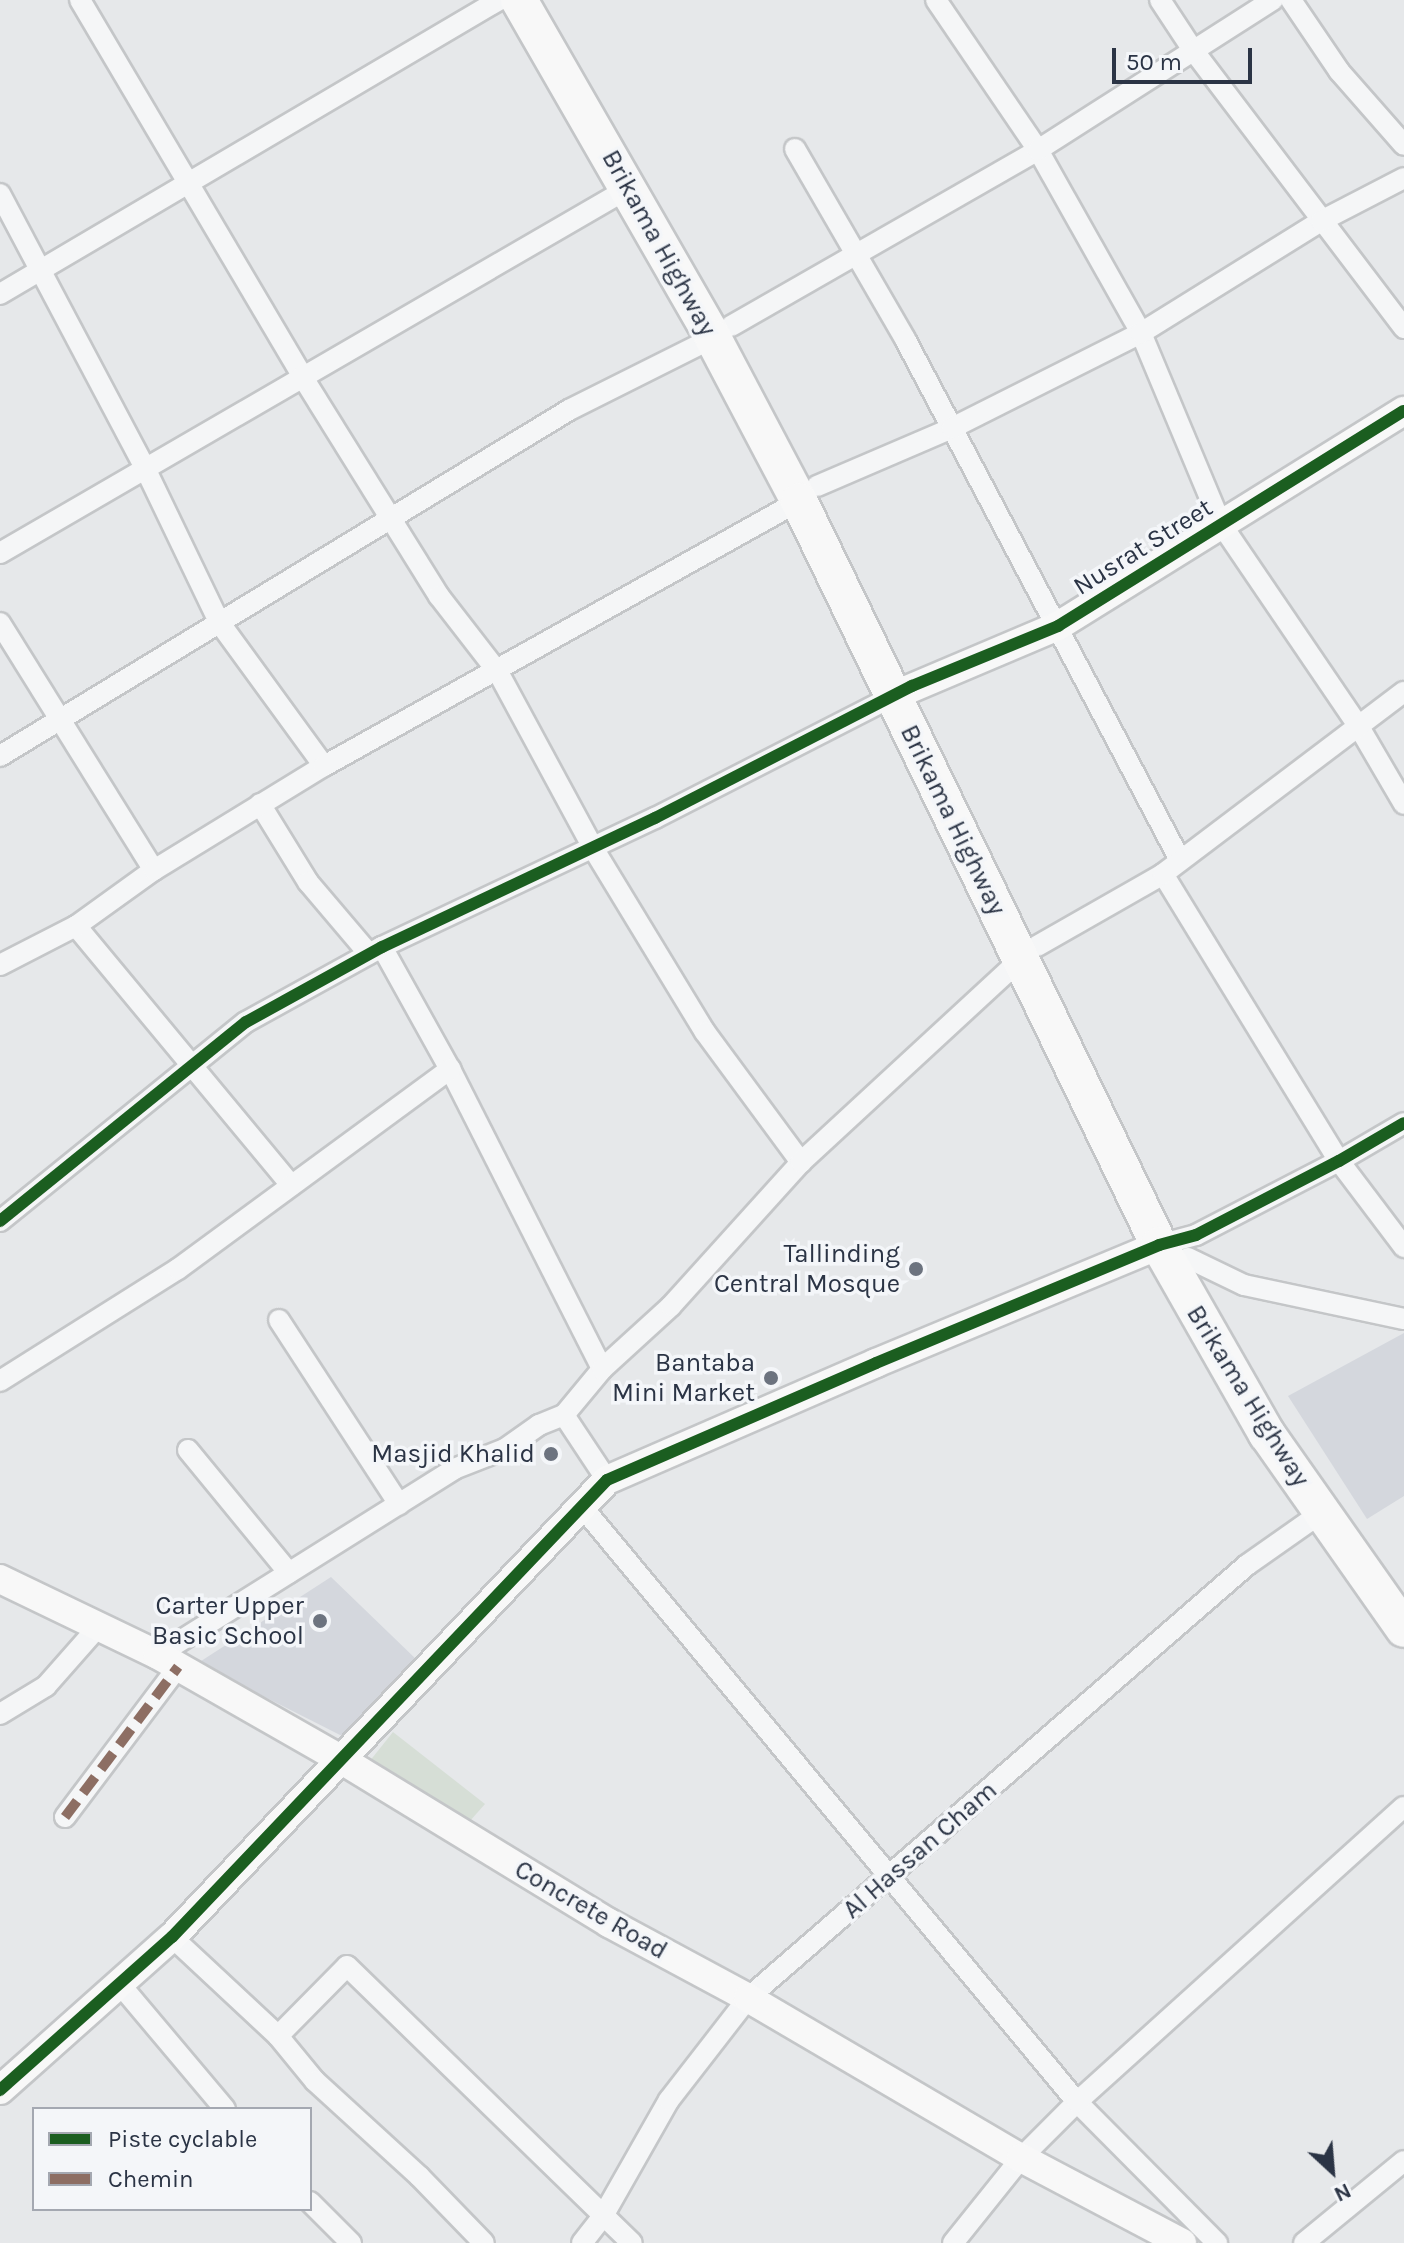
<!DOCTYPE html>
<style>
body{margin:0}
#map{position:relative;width:1404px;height:2243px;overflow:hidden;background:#e6e8ea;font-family:Karla,sans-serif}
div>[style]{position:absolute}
.built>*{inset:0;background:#d4d7dd}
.green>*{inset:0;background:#d6ded6}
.roads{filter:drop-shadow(2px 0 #c4c6c8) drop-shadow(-2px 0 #c4c6c8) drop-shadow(0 2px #c4c6c8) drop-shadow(0 -2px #c4c6c8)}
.street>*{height:20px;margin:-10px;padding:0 10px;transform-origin:10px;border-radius:10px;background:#f5f6f7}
.secondary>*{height:28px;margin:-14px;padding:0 14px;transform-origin:14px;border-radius:14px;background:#f8f8f8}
.highway>*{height:36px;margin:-18px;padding:0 18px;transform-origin:18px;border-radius:18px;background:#f8f8f8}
.quiet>*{height:10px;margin-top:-5px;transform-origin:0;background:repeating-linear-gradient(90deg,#8d6e63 0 20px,transparent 0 30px)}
.cycleway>*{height:12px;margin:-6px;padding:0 6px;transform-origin:6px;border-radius:6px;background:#1b5e20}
.dots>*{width:22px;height:22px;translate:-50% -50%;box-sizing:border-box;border:4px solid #f4f6f9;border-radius:50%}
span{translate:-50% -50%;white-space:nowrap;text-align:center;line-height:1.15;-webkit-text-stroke:7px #f4f6f9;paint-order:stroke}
.street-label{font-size:26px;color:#2b3445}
.poi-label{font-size:26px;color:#2b3445}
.right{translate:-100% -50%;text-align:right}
.legend{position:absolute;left:32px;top:2107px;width:280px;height:104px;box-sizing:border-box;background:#f4f6f9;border:2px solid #a4a8b1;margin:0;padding:10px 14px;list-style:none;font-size:24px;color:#2b3445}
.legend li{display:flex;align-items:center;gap:16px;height:40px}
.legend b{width:40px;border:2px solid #a4a8b1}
.north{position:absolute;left:1292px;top:2131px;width:80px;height:80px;-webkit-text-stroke:6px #f4f6f9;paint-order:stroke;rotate:154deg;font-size:22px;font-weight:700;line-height:32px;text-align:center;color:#2b3445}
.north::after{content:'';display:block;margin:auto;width:28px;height:36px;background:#2b3445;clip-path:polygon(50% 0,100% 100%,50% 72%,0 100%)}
.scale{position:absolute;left:1112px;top:48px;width:140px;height:36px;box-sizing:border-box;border:4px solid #2b3445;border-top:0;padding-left:10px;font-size:24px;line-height:28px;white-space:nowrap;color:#2b3445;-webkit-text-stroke:6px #f4f6f9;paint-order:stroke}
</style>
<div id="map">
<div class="built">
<div style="clip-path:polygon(1404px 1333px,1404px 1496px,1367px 1519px,1288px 1396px)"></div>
<div style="clip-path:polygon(331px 1577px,418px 1661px,344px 1737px,198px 1663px)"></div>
</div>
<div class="green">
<div style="clip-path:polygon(393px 1732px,485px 1804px,462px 1830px,361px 1772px)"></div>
</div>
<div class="roads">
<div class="street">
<div style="left:80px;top:0;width:437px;rotate:59.4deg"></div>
<div style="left:302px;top:376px;width:259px;rotate:58.1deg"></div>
<div style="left:439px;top:596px;width:96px;rotate:52.2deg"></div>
<div style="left:498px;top:672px;width:200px;rotate:61.6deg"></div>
<div style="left:593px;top:848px;width:215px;rotate:58.7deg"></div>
<div style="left:705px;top:1032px;width:162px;rotate:53.6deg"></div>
<div style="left:936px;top:0;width:181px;rotate:55.8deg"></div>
<div style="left:1038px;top:150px;width:210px;rotate:60.6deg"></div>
<div style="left:1141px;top:333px;width:207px;rotate:67.3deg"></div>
<div style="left:1221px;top:524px;width:245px;rotate:55.8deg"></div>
<div style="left:1359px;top:727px;width:89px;rotate:59.7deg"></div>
<div style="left:1160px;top:0;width:60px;rotate:56.6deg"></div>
<div style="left:1193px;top:50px;width:349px;rotate:52.8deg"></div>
<div style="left:1291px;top:0;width:86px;rotate:55.9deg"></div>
<div style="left:1339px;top:71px;width:98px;rotate:48.7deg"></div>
<div style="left:795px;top:149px;width:220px;rotate:59.9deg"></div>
<div style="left:905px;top:339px;width:589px;rotate:62.17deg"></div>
<div style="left:0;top:194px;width:310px;rotate:62.1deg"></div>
<div style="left:145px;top:468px;width:171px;rotate:64.3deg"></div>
<div style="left:219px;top:622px;width:178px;rotate:53.9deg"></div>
<div style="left:0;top:294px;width:579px;rotate:-30.51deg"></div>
<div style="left:731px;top:326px;width:354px;rotate:-29.8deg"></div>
<div style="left:1038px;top:150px;width:279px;rotate:-32.6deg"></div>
<div style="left:817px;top:486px;width:147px;rotate:-23.2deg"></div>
<div style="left:952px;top:428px;width:212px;rotate:-26.7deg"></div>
<div style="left:1141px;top:333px;width:212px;rotate:-31.9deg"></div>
<div style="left:1321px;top:221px;width:93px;rotate:-27.4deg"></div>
<div style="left:0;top:553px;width:727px;rotate:-30.13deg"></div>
<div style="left:0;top:623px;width:291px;rotate:58.1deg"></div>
<div style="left:0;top:756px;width:666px;rotate:-31.3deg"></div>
<div style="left:569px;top:410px;width:161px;rotate:-26.6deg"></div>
<div style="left:260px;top:804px;width:92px;rotate:58.4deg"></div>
<div style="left:308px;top:882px;width:94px;rotate:49.7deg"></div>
<div style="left:1163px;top:874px;width:337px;rotate:58.5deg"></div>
<div style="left:1339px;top:1161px;width:108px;rotate:52.9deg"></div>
<div style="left:76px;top:926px;width:337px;rotate:50.3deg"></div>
<div style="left:1037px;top:946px;width:145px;rotate:-29.7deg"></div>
<div style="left:1163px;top:874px;width:302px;rotate:-37.1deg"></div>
<div style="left:382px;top:947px;width:140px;rotate:60.9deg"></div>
<div style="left:450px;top:1069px;width:336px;rotate:63.1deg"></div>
<div style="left:0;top:965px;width:85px;rotate:-27.2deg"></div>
<div style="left:76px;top:926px;width:96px;rotate:-35.7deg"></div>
<div style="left:154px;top:870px;width:199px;rotate:-31.5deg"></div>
<div style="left:324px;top:766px;width:544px;rotate:-29.16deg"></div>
<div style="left:0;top:1221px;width:316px;rotate:-39deg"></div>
<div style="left:246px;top:1022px;width:155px;rotate:-28.9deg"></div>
<div style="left:382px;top:947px;width:302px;rotate:-25.3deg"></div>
<div style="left:655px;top:818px;width:267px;rotate:-27.1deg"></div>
<div style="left:1159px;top:1245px;width:38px;rotate:-15deg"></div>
<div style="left:1196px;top:1235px;width:161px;rotate:-27.4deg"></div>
<div style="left:1339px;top:1161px;width:75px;rotate:-30.3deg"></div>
<div style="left:1188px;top:1258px;width:62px;rotate:25.7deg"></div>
<div style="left:1244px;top:1285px;width:164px;rotate:12deg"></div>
<div style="left:279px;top:1320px;width:220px;rotate:56.9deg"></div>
<div style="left:0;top:1381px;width:210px;rotate:-32.2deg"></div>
<div style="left:178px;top:1269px;width:338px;rotate:-36.3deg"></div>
<div style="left:564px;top:1415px;width:78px;rotate:56.5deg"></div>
<div style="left:188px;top:1450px;width:159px;rotate:50.6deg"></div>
<div style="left:583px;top:1508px;width:773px;rotate:50.25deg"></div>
<div style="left:1077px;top:2102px;width:199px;rotate:45.2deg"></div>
<div style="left:158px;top:1655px;width:350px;rotate:-32.1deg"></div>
<div style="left:454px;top:1469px;width:55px;rotate:-21.4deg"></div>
<div style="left:505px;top:1449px;width:42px;rotate:-35.2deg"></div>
<div style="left:539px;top:1425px;width:27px;rotate:-22deg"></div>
<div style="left:564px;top:1415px;width:60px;rotate:-50.4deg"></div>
<div style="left:602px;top:1369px;width:93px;rotate:-42.4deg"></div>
<div style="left:671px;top:1306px;width:194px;rotate:-47.9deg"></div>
<div style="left:801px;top:1162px;width:298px;rotate:-42.7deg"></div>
<div style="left:0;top:1714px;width:54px;rotate:-31.3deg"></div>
<div style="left:46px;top:1686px;width:79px;rotate:-48.6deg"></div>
<div style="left:65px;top:1817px;width:188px;rotate:-53deg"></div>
<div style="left:172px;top:1937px;width:145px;rotate:43deg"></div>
<div style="left:278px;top:2036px;width:58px;rotate:50.6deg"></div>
<div style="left:315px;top:2081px;width:141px;rotate:42.4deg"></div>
<div style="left:419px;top:2176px;width:93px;rotate:45.9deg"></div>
<div style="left:118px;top:1982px;width:166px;rotate:49.9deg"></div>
<div style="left:278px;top:2036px;width:98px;rotate:-45.4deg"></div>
<div style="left:347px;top:1966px;width:397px;rotate:44.2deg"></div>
<div style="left:310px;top:2202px;width:58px;rotate:45deg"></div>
<div style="left:582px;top:2243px;width:34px;rotate:-52deg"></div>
<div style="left:603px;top:2216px;width:133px;rotate:-60.4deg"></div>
<div style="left:669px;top:2100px;width:129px;rotate:-52.2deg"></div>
<div style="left:748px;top:1998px;width:661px;rotate:-40.95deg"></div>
<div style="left:1247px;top:1565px;width:90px;rotate:-35.1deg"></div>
<div style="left:953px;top:2243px;width:109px;rotate:-51.3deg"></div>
<div style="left:1021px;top:2158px;width:79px;rotate:-45deg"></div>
<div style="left:1077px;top:2102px;width:440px;rotate:-42.1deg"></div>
<div style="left:1304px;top:2243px;width:129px;rotate:-39.4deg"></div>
</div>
<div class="secondary">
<div style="left:893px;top:696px;width:179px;rotate:-23deg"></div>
<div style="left:1058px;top:626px;width:407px;rotate:-31.9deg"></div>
<div style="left:0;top:1579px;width:175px;rotate:25.7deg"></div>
<div style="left:158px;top:1655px;width:212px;rotate:29.7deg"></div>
<div style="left:342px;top:1760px;width:313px;rotate:31.4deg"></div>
<div style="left:609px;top:1923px;width:158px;rotate:28.3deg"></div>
<div style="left:748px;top:1998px;width:316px;rotate:30.4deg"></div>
<div style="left:1021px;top:2158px;width:182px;rotate:27.8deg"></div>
<div style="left:0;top:2090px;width:230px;rotate:-41.7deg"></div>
<div style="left:172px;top:1937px;width:631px;rotate:-46.41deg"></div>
<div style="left:607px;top:1480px;width:293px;rotate:-23.5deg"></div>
<div style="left:876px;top:1363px;width:307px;rotate:-22.6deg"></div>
</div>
<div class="highway">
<div style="left:519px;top:0;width:390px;rotate:60.1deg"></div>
<div style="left:713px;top:338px;width:184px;rotate:62.2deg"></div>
<div style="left:799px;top:501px;width:827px;rotate:64.18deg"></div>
<div style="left:1159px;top:1245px;width:218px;rotate:60.3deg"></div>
<div style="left:1267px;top:1434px;width:238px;rotate:54.9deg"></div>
</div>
</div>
<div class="quiet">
<div style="left:65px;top:1817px;width:188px;rotate:-53deg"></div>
</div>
<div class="cycleway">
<div style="left:0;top:1221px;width:316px;rotate:-39deg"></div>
<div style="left:246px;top:1022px;width:155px;rotate:-28.9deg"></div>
<div style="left:382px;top:947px;width:302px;rotate:-25.3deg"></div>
<div style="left:655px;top:818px;width:289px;rotate:-27.2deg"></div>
<div style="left:912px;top:686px;width:158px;rotate:-22.3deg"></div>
<div style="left:1058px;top:626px;width:407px;rotate:-31.9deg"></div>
<div style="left:0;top:2090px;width:230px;rotate:-41.7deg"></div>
<div style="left:172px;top:1937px;width:631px;rotate:-46.41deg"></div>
<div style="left:607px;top:1480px;width:293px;rotate:-23.5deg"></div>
<div style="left:876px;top:1363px;width:307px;rotate:-22.6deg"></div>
<div style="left:1159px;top:1245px;width:38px;rotate:-15deg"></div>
<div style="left:1196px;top:1235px;width:161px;rotate:-27.4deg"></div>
<div style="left:1339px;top:1161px;width:75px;rotate:-30.3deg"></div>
</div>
<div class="dots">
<div style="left:916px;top:1269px;background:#6c737f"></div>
<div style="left:771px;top:1378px;background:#6c737f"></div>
<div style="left:551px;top:1454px;background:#6c737f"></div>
<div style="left:320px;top:1621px;background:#6c737f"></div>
</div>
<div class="street-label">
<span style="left:659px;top:243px;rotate:61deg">Brikama Highway</span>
<span style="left:1143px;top:547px;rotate:-32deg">Nusrat Street</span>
<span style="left:953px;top:820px;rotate:64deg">Brikama Highway</span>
<span style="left:1248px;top:1396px;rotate:58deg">Brikama Highway</span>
<span style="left:920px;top:1850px;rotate:-41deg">Al Hassan Cham</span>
<span style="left:591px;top:1910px;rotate:30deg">Concrete Road</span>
</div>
<div class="poi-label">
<span class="right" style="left:900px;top:1269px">Tallinding<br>Central Mosque</span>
<span class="right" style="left:755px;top:1378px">Bantaba<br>Mini Market</span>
<span class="right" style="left:535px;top:1454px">Masjid Khalid</span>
<span class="right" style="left:304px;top:1621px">Carter Upper<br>Basic School</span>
</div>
<ul class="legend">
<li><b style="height:10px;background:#1b5e20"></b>Piste cyclable</li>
<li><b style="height:10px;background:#8d6e63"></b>Chemin</li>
</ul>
<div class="north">N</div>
<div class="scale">50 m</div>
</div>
